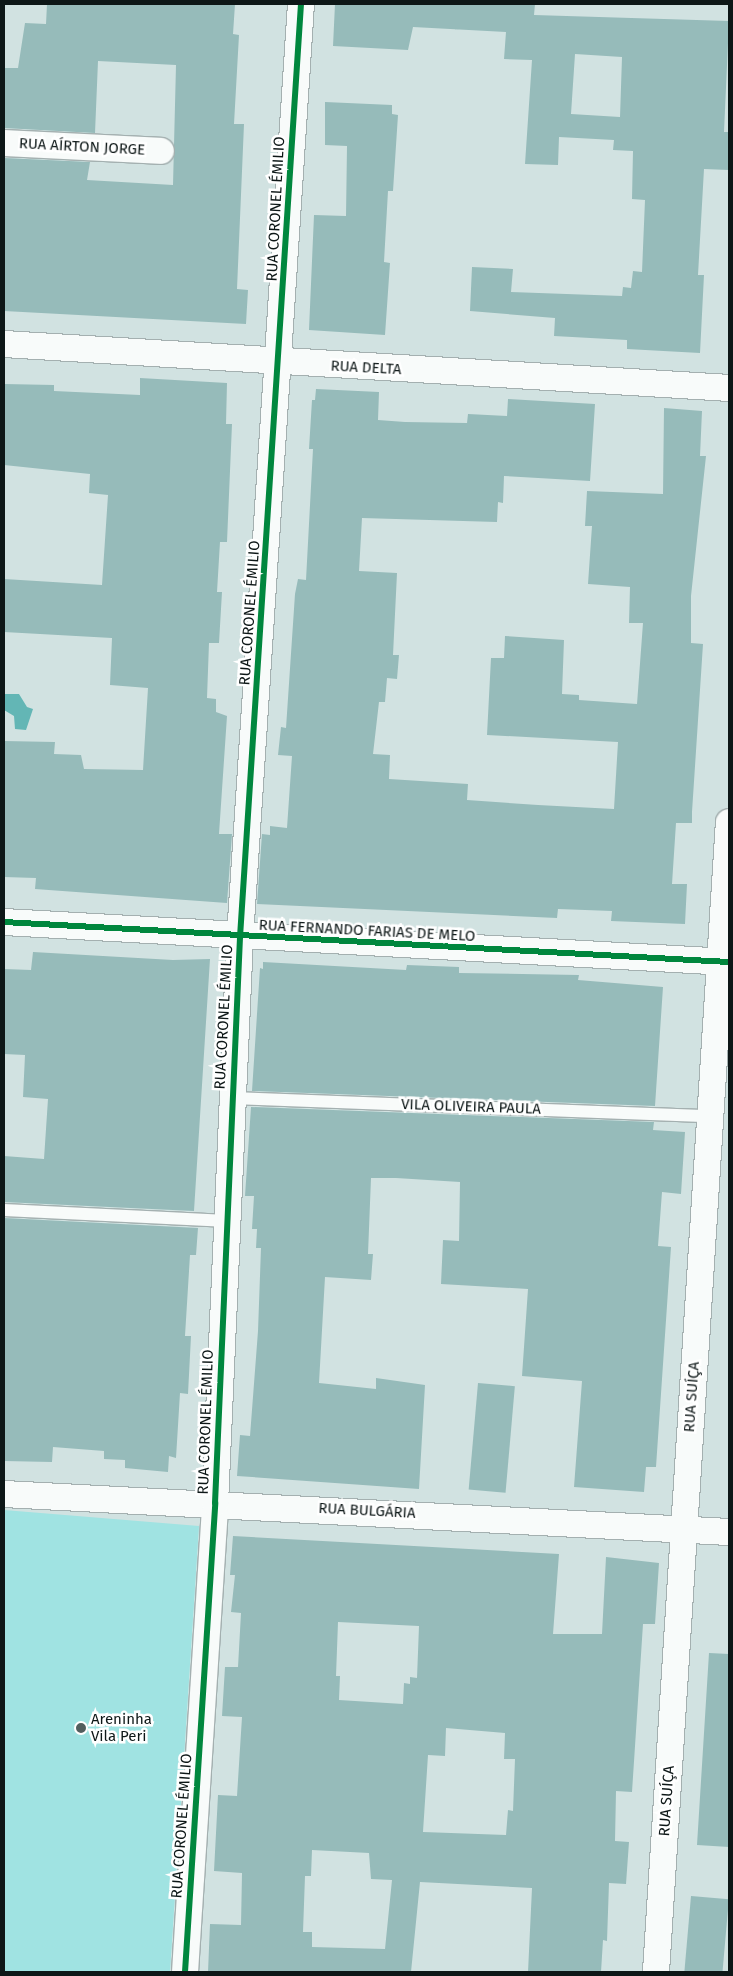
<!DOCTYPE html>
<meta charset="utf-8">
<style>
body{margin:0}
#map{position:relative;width:733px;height:1976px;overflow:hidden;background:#d1e2e1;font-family:"Fira Sans",sans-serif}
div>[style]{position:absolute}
.green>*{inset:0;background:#a0e3e2}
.water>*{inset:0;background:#63b6b5}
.building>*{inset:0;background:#96bbba;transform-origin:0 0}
.roads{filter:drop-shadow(1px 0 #a4b0b0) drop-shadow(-1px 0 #a4b0b0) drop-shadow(0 1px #a4b0b0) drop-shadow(0 -1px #a4b0b0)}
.lane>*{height:12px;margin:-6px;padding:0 6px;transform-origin:6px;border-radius:6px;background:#f8fbfa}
.street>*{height:26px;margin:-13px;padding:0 13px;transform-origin:13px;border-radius:13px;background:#f8fbfa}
.cycleway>*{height:6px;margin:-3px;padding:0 3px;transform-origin:3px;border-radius:3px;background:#00873e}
.dots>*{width:14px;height:14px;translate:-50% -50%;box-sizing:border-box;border:2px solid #fff;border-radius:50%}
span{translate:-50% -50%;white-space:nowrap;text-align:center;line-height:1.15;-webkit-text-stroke:5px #fff;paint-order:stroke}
.street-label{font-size:15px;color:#0d1717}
.poi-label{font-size:15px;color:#0d1717}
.left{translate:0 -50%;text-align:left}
.frame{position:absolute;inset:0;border:5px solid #0d1717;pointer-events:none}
</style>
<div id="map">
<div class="green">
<div style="clip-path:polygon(4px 1510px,199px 1526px,170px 1972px,4px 1972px)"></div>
</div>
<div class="water">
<div style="clip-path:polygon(4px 694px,19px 694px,27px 707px,33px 709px,26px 730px,15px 729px,14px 716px,4px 710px)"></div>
</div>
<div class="building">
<div style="clip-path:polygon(47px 4px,235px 4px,233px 34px,239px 35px,234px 124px,244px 124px,237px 289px,248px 290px,246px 324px,4px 311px,4px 158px,90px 162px,87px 180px,173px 185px,176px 65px,98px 61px,95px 133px,4px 128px,4px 68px,18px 68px,25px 23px,46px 24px)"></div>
<div style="clip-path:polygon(evenodd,335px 4px,535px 4px,534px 15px,729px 21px,724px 132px,729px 132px,729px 170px,704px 169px,698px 275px,704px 275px,700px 353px,627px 349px,627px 340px,554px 336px,555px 318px,470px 311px,472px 267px,513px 269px,511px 292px,622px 296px,623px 287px,631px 288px,633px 271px,642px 272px,645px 200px,632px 199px,633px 151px,613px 150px,614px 140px,559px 137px,558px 165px,525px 164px,532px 60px,504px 59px,506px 32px,413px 27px,408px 50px,333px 46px,335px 4px,575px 54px,622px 57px,620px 117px,571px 114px,575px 54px)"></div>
<div style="clip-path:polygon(325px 102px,392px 105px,392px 114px,398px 115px,393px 191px,388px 191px,384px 262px,390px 263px,385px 335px,309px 330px,314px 215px,346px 216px,347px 146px,325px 145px)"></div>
<div style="clip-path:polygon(140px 378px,227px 383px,226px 424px,232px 424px,227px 542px,220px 542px,217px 592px,222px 592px,219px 643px,209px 643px,207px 698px,216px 699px,216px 712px,227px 716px,219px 834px,232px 834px,227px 903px,35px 889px,36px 878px,4px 877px,4px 741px,55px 742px,54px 754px,81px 755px,84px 769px,143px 770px,148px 688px,110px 685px,112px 638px,4px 632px,4px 579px,102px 585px,108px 495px,89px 493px,90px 474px,4px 465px,4px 384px,54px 385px,54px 391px,140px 395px)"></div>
<div style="clip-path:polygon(316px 389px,379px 392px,378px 420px,405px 422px,467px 423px,468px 414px,507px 416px,508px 399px,595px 404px,590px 481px,504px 476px,503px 503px,498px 502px,497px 522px,362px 518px,359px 571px,397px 573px,393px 655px,399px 655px,397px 679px,387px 678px,385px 702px,379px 702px,373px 754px,390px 755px,389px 779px,468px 784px,467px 800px,538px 805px,614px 809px,618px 742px,487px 735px,491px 658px,504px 658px,505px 636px,564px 640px,562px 694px,579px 695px,579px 700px,637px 704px,643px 623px,629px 623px,630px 587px,588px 584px,592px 526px,585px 526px,587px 491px,663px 494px,664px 408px,702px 411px,700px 456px,706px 456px,691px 596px,691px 643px,703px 644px,692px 812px,692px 823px,676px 823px,672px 884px,687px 884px,685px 924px,611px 921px,612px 911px,558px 909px,557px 918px,257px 904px,262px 834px,270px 835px,270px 826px,287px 828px,292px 756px,278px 755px,281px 727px,286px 728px,295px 594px,298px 579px,306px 580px,313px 449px,309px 449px,312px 400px,315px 400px)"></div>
<div style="clip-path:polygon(33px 952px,173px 960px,210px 959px,194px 1211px,4px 1202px,4px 1156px,44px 1159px,48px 1099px,23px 1097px,25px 1055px,4px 1054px,4px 969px,31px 970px)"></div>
<div style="clip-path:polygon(263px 962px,406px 970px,407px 965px,459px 967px,459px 973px,579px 975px,578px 980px,663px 987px,655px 1106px,252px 1091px,260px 968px,263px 969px)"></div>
<div style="clip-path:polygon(251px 1107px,654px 1122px,653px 1130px,685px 1132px,681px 1194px,662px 1192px,658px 1246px,671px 1247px,656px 1467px,646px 1467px,644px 1492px,574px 1487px,582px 1381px,522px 1376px,528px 1289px,441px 1284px,443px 1240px,459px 1241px,460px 1182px,396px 1178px,371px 1178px,368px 1254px,373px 1254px,371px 1280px,325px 1277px,319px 1383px,376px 1389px,376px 1378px,425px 1385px,419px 1489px,237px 1476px,240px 1435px,250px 1436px,258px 1331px,261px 1248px,256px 1248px,257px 1229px,252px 1229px,254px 1196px,245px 1196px)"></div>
<div style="clip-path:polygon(4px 1218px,198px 1228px,196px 1255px,190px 1255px,185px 1336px,191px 1336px,188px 1394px,180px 1393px,176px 1458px,169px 1456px,168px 1472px,125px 1468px,125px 1460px,104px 1459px,104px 1451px,53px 1447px,52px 1462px,4px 1461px)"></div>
<div style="left:478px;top:1383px;width:37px;height:107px;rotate:5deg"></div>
<div style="clip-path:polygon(evenodd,233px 1536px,559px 1554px,553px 1634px,602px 1634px,606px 1557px,659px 1563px,655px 1624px,643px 1624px,632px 1792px,616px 1791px,615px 1841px,629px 1842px,626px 1884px,609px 1883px,607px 1941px,603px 1940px,601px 1972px,528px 1972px,532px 1888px,420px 1882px,411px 1972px,208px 1972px,210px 1924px,241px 1925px,242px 1873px,214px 1871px,218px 1795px,237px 1796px,242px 1717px,222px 1716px,225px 1667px,238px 1667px,241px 1613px,231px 1612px,235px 1575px,230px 1575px,233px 1536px,338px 1622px,419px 1626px,417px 1678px,410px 1677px,410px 1684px,404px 1683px,403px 1704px,339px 1700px,340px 1676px,336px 1676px,338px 1622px,233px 1536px,446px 1728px,505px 1733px,504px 1759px,515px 1759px,513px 1811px,508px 1810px,506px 1835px,423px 1832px,428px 1755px,445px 1756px,446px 1728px,233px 1536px,312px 1850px,369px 1853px,371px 1879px,392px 1880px,385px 1949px,312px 1947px,312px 1932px,303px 1932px,305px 1876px,311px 1876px,312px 1850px)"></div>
<div style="clip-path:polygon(709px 1653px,729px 1654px,729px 1847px,697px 1845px)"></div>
<div style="left:691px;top:1896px;width:38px;height:76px;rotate:5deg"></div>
</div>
<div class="roads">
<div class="lane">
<div style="left:232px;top:1098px;width:478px;rotate:2.2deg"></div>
<div style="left:4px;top:1210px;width:223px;rotate:2.8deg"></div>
</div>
<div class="street">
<div style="left:4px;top:143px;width:157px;rotate:2.9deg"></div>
<div style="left:4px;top:344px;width:726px;rotate:3.47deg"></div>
<div style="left:4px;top:922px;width:726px;rotate:3.16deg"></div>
<div style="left:4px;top:1494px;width:726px;rotate:3deg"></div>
<div style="left:185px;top:1972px;width:470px;rotate:-86.3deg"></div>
<div style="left:215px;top:1503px;width:567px;rotate:-87.47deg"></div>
<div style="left:240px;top:937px;width:935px;rotate:-86.26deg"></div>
<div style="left:656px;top:1972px;width:1152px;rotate:-86.37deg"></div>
</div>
</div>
<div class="cycleway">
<div style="left:4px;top:922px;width:726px;rotate:3.16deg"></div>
<div style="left:185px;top:1972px;width:470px;rotate:-86.3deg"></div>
<div style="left:215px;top:1503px;width:567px;rotate:-87.47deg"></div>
<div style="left:240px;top:937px;width:935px;rotate:-86.26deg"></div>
</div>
<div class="dots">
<div style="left:81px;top:1728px;background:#525e5e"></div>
</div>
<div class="street-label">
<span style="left:82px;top:147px;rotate:3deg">RUA AÍRTON JORGE</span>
<span style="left:276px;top:209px;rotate:-87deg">RUA CORONEL ÉMILIO</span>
<span style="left:366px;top:368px;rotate:3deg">RUA DELTA</span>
<span style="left:250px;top:613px;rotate:-86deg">RUA CORONEL ÉMILIO</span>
<span style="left:367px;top:931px;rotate:3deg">RUA FERNANDO FARIAS DE MELO</span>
<span style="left:224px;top:1017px;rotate:-87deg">RUA CORONEL ÉMILIO</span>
<span style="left:471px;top:1107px;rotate:2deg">VILA OLIVEIRA PAULA</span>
<span style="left:692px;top:1397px;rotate:-86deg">RUA SUÍÇA</span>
<span style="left:206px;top:1422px;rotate:-88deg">RUA CORONEL ÉMILIO</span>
<span style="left:367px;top:1511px;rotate:3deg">RUA BULGÁRIA</span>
<span style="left:667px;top:1801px;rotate:-86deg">RUA SUÍÇA</span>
<span style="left:182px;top:1826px;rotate:-86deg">RUA CORONEL ÉMILIO</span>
</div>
<div class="poi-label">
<span class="left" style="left:91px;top:1728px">Areninha<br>Vila Peri</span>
</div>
<div class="frame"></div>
</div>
